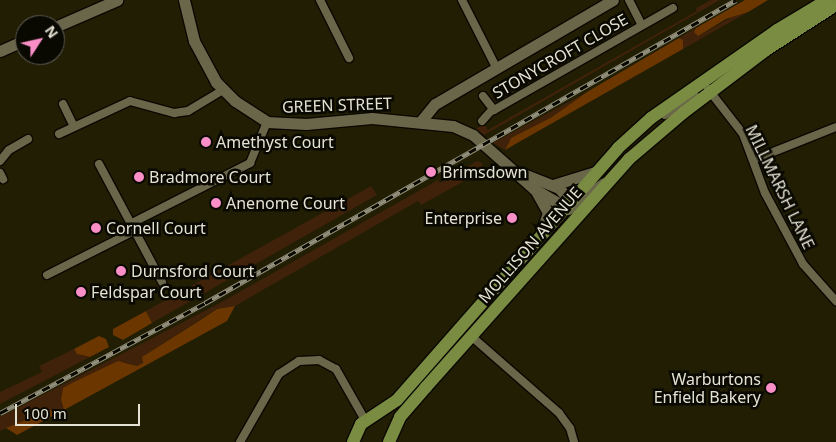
<!DOCTYPE html>
<style>
body{margin:0}
#map{position:relative;width:836px;height:442px;overflow:hidden;background:#211e04;font-family:"Noto Sans",sans-serif}
div>[style]{position:absolute}
.green>*{inset:0;background:#3f2209}
.forest>*{inset:0;background:#6c3600}
.roads{filter:drop-shadow(1px 0 #0b0800) drop-shadow(-1px 0 #0b0800) drop-shadow(0 1px #0b0800) drop-shadow(0 -1px #0b0800)}
.street>*{height:8px;margin:-4px;padding:0 4px;transform-origin:4px;border-radius:4px;background:#696649}
.secondary>*{height:11px;margin:-5.5px;padding:0 5.5px;transform-origin:5.5px;border-radius:5.5px;background:#696649}
.primary>*{height:12px;margin:-6px;padding:0 6px;transform-origin:6px;border-radius:6px;background:#798c42}
.rail>*{height:4.5px;margin-top:-2.25px;transform-origin:0;background:repeating-linear-gradient(90deg,#090801 0 8px,#92907c 0 16px);box-sizing:border-box;border-block:1px solid #92907c}
.dots>*{width:14px;height:14px;translate:-50% -50%;box-sizing:border-box;border:2px solid #090801;border-radius:50%}
span{translate:-50% -50%;white-space:nowrap;text-align:center;line-height:1.15;-webkit-text-stroke:5px #090801;paint-order:stroke}
.street-label{font-size:16px;color:#e4e3d3}
.poi-label{font-size:16px;color:#e4e3d3}
.left{translate:0 -50%;text-align:left}
.right{translate:-100% -50%;text-align:right}
.north{position:absolute;left:15px;top:15px;width:50px;height:50px;box-sizing:border-box;background:#090801;border:1px solid #616055;border-radius:50%;rotate:55deg;font-size:14px;font-weight:700;line-height:20px;text-align:center;color:#e4e3d3}
.north::after{content:'';display:block;margin:auto;width:18px;height:22px;background:#fa8fc8;clip-path:polygon(50% 0,100% 100%,50% 72%,0 100%)}
.scale{position:absolute;left:15px;top:404px;width:125px;height:22px;box-sizing:border-box;border:2px solid #e4e3d3;border-top:0;padding-left:6px;font-size:15px;line-height:18px;white-space:nowrap;color:#e4e3d3;-webkit-text-stroke:4px #090801;paint-order:stroke}
</style>
<div id="map">
<div class="green">
<div style="clip-path:polygon(711px 0,720px 0,484px 135px,476px 129px,484px 124px,488px 130px,697px 11px,696px 8px)"></div>
<div style="clip-path:polygon(741px 12px,748px 12px,683px 49px,683px 41px,679px 38px,687px 33px,696px 28px,698px 36px)"></div>
<div style="clip-path:polygon(587px 92px,552px 117px,511px 138px,505px 150px,493px 143px)"></div>
<div style="clip-path:polygon(477px 161px,482px 163px,484px 170px,421px 205px,418px 201px,235px 306px,217px 309px,142px 357px,143px 363px,137px 366px,124px 362px,61px 400px,64px 410px,49px 410px,0 431px,0 417px,218px 304px,438px 180px,440px 183px)"></div>
<div style="clip-path:polygon(371px 186px,377px 195px,152px 323px,146px 311px)"></div>
<div style="clip-path:polygon(74px 349px,77px 354px,90px 357px,0 404px,0 392px,42px 372px,39px 366px)"></div>
</div>
<div class="forest">
<div style="clip-path:polygon(745px 0,768px 0,748px 12px,726px 19px,698px 36px,694px 32px,696px 28px)"></div>
<div style="clip-path:polygon(679px 38px,683px 40px,683px 49px,505px 150px,511px 138px,552px 117px,587px 92px)"></div>
<div style="clip-path:polygon(235px 306px,227px 321px,64px 410px,61px 400px,63px 388px,70px 384px,118px 361px,137px 366px,143px 363px,142px 357px,202px 319px,217px 309px)"></div>
<div style="clip-path:polygon(146px 311px,152px 323px,123px 340px,113px 335px,113px 329px)"></div>
<div style="clip-path:polygon(99px 336px,106px 339px,109px 347px,90px 357px,77px 354px,74px 349px)"></div>
<div style="clip-path:polygon(49px 410px,60px 412px,17px 435px,6px 428px)"></div>
</div>
<div class="roads">
<div class="street">
<div style="left:320px;top:0;width:65px;rotate:63.4deg"></div>
<div style="left:462px;top:0;width:77px;rotate:63.1deg"></div>
<div style="left:629px;top:0;width:28px;rotate:63deg"></div>
<div style="left:708px;top:89px;width:57px;rotate:52.1deg"></div>
<div style="left:743px;top:134px;width:63px;rotate:69.6deg"></div>
<div style="left:765px;top:193px;width:81px;rotate:61.8deg"></div>
<div style="left:803px;top:264px;width:50px;rotate:48.3deg"></div>
<div style="left:483px;top:96px;width:18px;rotate:52deg"></div>
<div style="left:494px;top:110px;width:206px;rotate:-29.7deg"></div>
<div style="left:63px;top:104px;width:25px;rotate:64deg"></div>
<div style="left:665px;top:115px;width:36px;rotate:-30deg"></div>
<div style="left:482px;top:121px;width:15px;rotate:-48deg"></div>
<div style="left:59px;top:134px;width:78px;rotate:-24.9deg"></div>
<div style="left:130px;top:101px;width:46px;rotate:15.3deg"></div>
<div style="left:174px;top:113px;width:14px;rotate:-8deg"></div>
<div style="left:188px;top:111px;width:41px;rotate:-31deg"></div>
<div style="left:753px;top:160px;width:89px;rotate:-21.7deg"></div>
<div style="left:0;top:161px;width:14px;rotate:-51deg"></div>
<div style="left:9px;top:150px;width:22px;rotate:-30deg"></div>
<div style="left:99px;top:164px;width:134px;rotate:61.9deg"></div>
<div style="left:0;top:173px;width:7px;rotate:63deg"></div>
<div style="left:130px;top:224px;width:135px;rotate:-26.9deg"></div>
<div style="left:250px;top:163px;width:44px;rotate:-67.5deg"></div>
<div style="left:47px;top:275px;width:97px;rotate:-26.8deg"></div>
<div style="left:471px;top:336px;width:117px;rotate:41.2deg"></div>
<div style="left:559px;top:413px;width:19px;rotate:54deg"></div>
<div style="left:570px;top:428px;width:15px;rotate:74deg"></div>
<div style="left:240px;top:442px;width:78px;rotate:-60.2deg"></div>
<div style="left:279px;top:374px;width:24px;rotate:-33deg"></div>
<div style="left:299px;top:361px;width:20px;rotate:-3deg"></div>
<div style="left:319px;top:360px;width:19px;rotate:28deg"></div>
<div style="left:336px;top:369px;width:59px;rotate:60.4deg"></div>
</div>
<div class="secondary">
<div style="left:184px;top:0;width:42px;rotate:76.3deg"></div>
<div style="left:194px;top:41px;width:47px;rotate:61.8deg"></div>
<div style="left:216px;top:82px;width:27px;rotate:45deg"></div>
<div style="left:235px;top:101px;width:38px;rotate:33deg"></div>
<div style="left:267px;top:122px;width:39px;rotate:3deg"></div>
<div style="left:306px;top:124px;width:66px;rotate:-5.2deg"></div>
<div style="left:372px;top:118px;width:81px;rotate:5.6deg"></div>
<div style="left:453px;top:126px;width:22px;rotate:24deg"></div>
<div style="left:473px;top:135px;width:81px;rotate:41.5deg"></div>
<div style="left:534px;top:189px;width:39px;rotate:30deg"></div>
<div style="left:568px;top:209px;width:44px;rotate:-35.8deg"></div>
<div style="left:55px;top:27px;width:68px;rotate:-23.5deg"></div>
<div style="left:0;top:51px;width:27px;rotate:-24deg"></div>
<div style="left:421px;top:121px;width:22px;rotate:-51deg"></div>
<div style="left:435px;top:104px;width:206px;rotate:-30.3deg"></div>
<div style="left:521px;top:173px;width:41px;rotate:21.5deg"></div>
<div style="left:559px;top:188px;width:25px;rotate:50deg"></div>
<div style="left:553px;top:185px;width:44px;rotate:-17.2deg"></div>
<div style="left:536px;top:191px;width:25px;rotate:61deg"></div>
<div style="left:548px;top:213px;width:20px;rotate:110deg"></div>
</div>
<div class="primary">
<div style="left:353px;top:442px;width:20px;rotate:-66deg"></div>
<div style="left:361px;top:424px;width:43px;rotate:-33.7deg"></div>
<div style="left:397px;top:400px;width:335px;rotate:-48.7deg"></div>
<div style="left:618px;top:148px;width:45px;rotate:-42.3deg"></div>
<div style="left:651px;top:118px;width:154px;rotate:-34.9deg"></div>
<div style="left:777px;top:30px;width:58px;rotate:-31deg"></div>
<div style="left:389px;top:442px;width:27px;rotate:-66deg"></div>
<div style="left:400px;top:417px;width:40px;rotate:-49deg"></div>
<div style="left:426px;top:387px;width:305px;rotate:-48.3deg"></div>
<div style="left:629px;top:159px;width:71px;rotate:-40.4deg"></div>
<div style="left:683px;top:113px;width:104px;rotate:-37.2deg"></div>
<div style="left:766px;top:50px;width:83px;rotate:-32.7deg"></div>
</div>
</div>
<div class="rail">
<div style="left:0;top:413px;width:233px;rotate:-28.2deg"></div>
<div style="left:205px;top:303px;width:611px;rotate:-29.71deg"></div>
</div>
<div class="dots">
<div style="left:206px;top:142px;background:#fa8fc8"></div>
<div style="left:431px;top:172px;background:#fa8fc8"></div>
<div style="left:139px;top:177px;background:#fa8fc8"></div>
<div style="left:216px;top:203px;background:#fa8fc8"></div>
<div style="left:512px;top:218px;background:#fa8fc8"></div>
<div style="left:96px;top:228px;background:#fa8fc8"></div>
<div style="left:121px;top:271px;background:#fa8fc8"></div>
<div style="left:81px;top:292px;background:#fa8fc8"></div>
<div style="left:771px;top:388px;background:#fa8fc8"></div>
</div>
<div class="street-label">
<span style="left:560px;top:56px;rotate:-30deg">STONYCROFT CLOSE</span>
<span style="left:337px;top:105px;rotate:-2deg">GREEN STREET</span>
<span style="left:780px;top:187px;rotate:64deg">MILLMARSH LANE</span>
<span style="left:530px;top:245px;rotate:-49deg">MOLLISON AVENUE</span>
</div>
<div class="poi-label">
<span class="left" style="left:216px;top:142px">Amethyst Court</span>
<span class="left" style="left:442px;top:172px">Brimsdown</span>
<span class="left" style="left:149px;top:177px">Bradmore Court</span>
<span class="left" style="left:226px;top:203px">Anenome Court</span>
<span class="right" style="left:502px;top:218px">Enterprise</span>
<span class="left" style="left:106px;top:228px">Cornell Court</span>
<span class="left" style="left:131px;top:271px">Durnsford Court</span>
<span class="left" style="left:91px;top:292px">Feldspar Court</span>
<span class="right" style="left:761px;top:388px">Warburtons<br>Enfield Bakery</span>
</div>
<div class="north">N</div>
<div class="scale">100 m</div>
</div>
